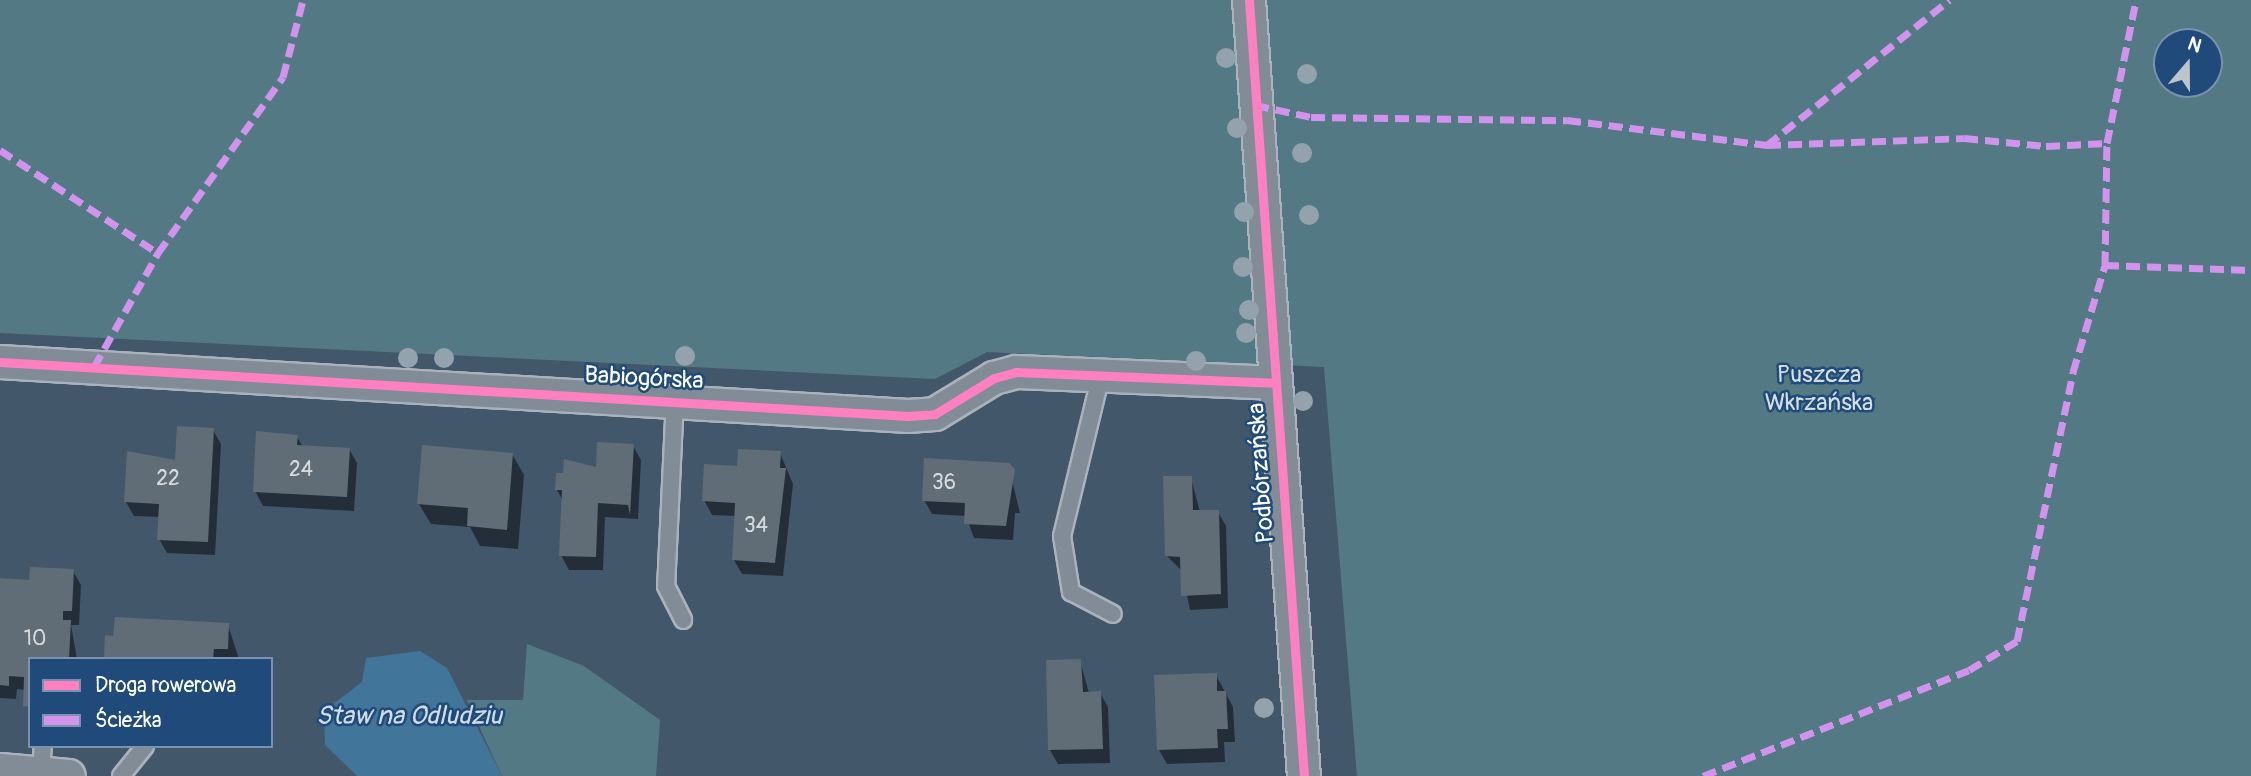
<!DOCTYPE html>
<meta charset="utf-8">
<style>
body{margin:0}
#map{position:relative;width:2251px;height:776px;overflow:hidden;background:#43576b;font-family:Pangolin,sans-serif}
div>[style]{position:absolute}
.green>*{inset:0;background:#537a84}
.water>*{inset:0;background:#42759a}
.shadow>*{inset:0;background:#0007}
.building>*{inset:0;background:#606d77}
.roads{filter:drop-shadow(2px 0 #aab3bc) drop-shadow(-2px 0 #aab3bc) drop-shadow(0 2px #aab3bc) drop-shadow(0 -2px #aab3bc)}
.lane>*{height:16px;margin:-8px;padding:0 8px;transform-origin:8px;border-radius:8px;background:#828c96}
.street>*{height:32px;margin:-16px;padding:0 16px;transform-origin:16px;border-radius:16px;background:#828c96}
.quiet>*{height:7px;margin-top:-3.5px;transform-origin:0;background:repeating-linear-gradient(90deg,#d193ec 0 14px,transparent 0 21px)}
.cycleway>*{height:9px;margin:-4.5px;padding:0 4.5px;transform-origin:4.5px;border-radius:4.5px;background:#ff80c0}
.trees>*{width:20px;height:20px;margin:-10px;border-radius:50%;background:#93a2ac}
span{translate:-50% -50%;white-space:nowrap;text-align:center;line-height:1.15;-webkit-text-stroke:5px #1f4a7a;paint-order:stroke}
.number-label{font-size:21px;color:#d7dadd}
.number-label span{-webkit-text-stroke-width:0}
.park-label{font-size:24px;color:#d4dfe1}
.street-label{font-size:24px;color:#fff}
.water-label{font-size:26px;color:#d0dde7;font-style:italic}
.legend{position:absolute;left:28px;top:657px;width:245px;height:91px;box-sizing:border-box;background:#1f4a7a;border:2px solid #7992af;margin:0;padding:9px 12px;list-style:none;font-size:21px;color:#fff}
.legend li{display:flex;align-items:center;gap:14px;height:35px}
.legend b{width:35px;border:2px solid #7992af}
.north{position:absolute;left:2153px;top:28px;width:70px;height:70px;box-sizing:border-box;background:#1f4a7a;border:2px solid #7992af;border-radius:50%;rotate:20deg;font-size:19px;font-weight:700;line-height:28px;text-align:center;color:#fff}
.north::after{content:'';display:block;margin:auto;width:24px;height:32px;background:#bdc4cb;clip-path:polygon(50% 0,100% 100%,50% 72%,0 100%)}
</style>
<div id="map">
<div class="green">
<div style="clip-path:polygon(evenodd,0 0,2251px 0,2251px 776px,1357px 776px,1324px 367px,987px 352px,935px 379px,0 333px,0 0,2167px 42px,2209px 42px,2209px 84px,2167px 84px,2167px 42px)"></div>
<div style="clip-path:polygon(527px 644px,584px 666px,660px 720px,656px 776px,502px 776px,467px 700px,523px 700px)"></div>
</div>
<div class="water">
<div style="clip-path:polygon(420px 651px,447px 668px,502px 776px,357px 776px,325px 745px,324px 711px,362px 682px,366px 658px)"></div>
</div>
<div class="shadow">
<div style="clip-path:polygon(213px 430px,221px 444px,215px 555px,167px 553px,159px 539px,160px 517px,134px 516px,126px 502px)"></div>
<div style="clip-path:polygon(297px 437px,303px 447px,349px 449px,357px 463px,354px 511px,263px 506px,255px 491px)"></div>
<div style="clip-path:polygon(633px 446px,641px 460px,638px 519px,605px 517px,603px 570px,569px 570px,561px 555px,563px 501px,557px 490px)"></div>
<div style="clip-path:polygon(780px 453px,793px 484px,783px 576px,742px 574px,734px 560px,736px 516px,712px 515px,704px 500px,739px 468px)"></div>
<div style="clip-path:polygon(512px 454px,524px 475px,518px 549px,480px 546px,470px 527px,431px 524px,419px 504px)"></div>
<div style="clip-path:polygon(1008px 464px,1020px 513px,1015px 513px,1013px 540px,974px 538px,966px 516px,932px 514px,924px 500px)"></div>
<div style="clip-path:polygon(1191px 478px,1200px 512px,1218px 512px,1226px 526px,1228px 608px,1190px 610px,1182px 571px,1167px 556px)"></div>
<div style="clip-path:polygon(73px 571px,81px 585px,79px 625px,71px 625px,77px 659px,30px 659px,30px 715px,25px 690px,17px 689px,16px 699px,0 698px,0 580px,31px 582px)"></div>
<div style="clip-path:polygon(228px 625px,239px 659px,105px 659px)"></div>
<div style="clip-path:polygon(1080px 661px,1089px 693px,1100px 693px,1108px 707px,1110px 763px,1058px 764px,1050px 750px)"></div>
<div style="clip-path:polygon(1216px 675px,1233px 707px,1235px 742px,1224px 742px,1225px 762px,1167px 764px,1159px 750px)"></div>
</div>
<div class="building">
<div style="clip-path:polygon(177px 426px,214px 428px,208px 542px,157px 540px,159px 504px,124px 502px,127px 451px,175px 460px)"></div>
<div style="clip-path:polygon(256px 431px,298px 435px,297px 445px,350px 448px,347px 497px,253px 492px)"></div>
<div style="clip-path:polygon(597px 442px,634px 444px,630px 515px,628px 505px,598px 503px,596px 557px,559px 556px,562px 490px,555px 490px,556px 473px,563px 473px,564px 459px,596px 467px)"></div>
<div style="clip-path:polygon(422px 445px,513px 453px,507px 530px,467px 526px,468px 508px,417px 504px)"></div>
<div style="clip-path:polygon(738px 449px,781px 451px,780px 468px,786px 468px,775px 563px,732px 560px,735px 503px,702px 501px,704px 464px,737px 466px)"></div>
<div style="clip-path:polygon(924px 458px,1009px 463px,1015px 469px,1006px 526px,964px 524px,965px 503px,922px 501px)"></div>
<div style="clip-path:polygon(1163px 476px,1192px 476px,1193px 510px,1219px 510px,1221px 594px,1181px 596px,1180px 557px,1165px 556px)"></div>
<div style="clip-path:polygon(30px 567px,74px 569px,72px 611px,63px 611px,63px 620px,71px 620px,69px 659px,30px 659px,30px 707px,23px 706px,24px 677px,9px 676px,9px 686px,0 685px,0 578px,29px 580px)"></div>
<div style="clip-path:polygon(115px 617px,229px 623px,228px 649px,214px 649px,213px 659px,104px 659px,105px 635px,113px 636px)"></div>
<div style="clip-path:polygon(1081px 659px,1083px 692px,1101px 691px,1103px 749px,1048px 750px,1046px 660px)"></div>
<div style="clip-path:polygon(1217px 673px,1217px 691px,1226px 691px,1228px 729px,1217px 729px,1218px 748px,1157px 750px,1154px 675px)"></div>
</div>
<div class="roads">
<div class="lane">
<div style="left:1101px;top:375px;width:166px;rotate:103.6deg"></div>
<div style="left:1062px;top:536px;width:57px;rotate:80.9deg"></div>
<div style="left:1071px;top:592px;width:47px;rotate:27.6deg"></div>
<div style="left:675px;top:398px;width:188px;rotate:92.7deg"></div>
<div style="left:666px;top:586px;width:38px;rotate:63deg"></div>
<div style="left:41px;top:772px;width:26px;rotate:-86deg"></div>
<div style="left:121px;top:776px;width:38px;rotate:-51deg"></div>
</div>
<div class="street">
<div style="left:1249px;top:0;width:778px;rotate:85.95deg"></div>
<div style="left:0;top:362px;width:910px;rotate:3.4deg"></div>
<div style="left:908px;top:416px;width:27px;rotate:-4deg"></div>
<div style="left:935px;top:414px;width:69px;rotate:-31.4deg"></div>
<div style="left:994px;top:378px;width:23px;rotate:-15deg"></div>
<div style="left:1016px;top:372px;width:258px;rotate:2.4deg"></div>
<div style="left:0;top:770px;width:69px;rotate:5deg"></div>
</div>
</div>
<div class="quiet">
<div style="left:1255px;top:105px;width:57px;rotate:12.1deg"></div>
<div style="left:1311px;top:117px;width:256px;rotate:0.7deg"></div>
<div style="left:1567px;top:120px;width:202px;rotate:7.1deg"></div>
<div style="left:1767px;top:145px;width:197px;rotate:-2deg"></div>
<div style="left:1964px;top:138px;width:82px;rotate:5.6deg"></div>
<div style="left:2046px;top:146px;width:61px;rotate:-2.8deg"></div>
<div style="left:1767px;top:145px;width:233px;rotate:-38.5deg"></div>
<div style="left:0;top:150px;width:189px;rotate:33.1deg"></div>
<div style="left:2105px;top:265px;width:146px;rotate:2deg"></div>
<div style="left:94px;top:367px;width:131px;rotate:-60.7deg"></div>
<div style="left:158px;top:253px;width:216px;rotate:-54.6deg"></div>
<div style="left:283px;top:77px;width:80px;rotate:-75.4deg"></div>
<div style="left:1703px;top:776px;width:286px;rotate:-21.7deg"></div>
<div style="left:1969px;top:670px;width:56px;rotate:-31.1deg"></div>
<div style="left:2017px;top:641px;width:275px;rotate:-78.2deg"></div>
<div style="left:2073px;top:372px;width:112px;rotate:-73.3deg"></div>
<div style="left:2105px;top:265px;width:122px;rotate:-89.1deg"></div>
<div style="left:2107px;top:143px;width:146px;rotate:-78.5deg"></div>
</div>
<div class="cycleway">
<div style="left:1249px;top:0;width:778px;rotate:85.95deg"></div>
<div style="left:0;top:362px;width:910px;rotate:3.4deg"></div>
<div style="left:908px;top:416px;width:27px;rotate:-4deg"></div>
<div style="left:935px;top:414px;width:69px;rotate:-31.4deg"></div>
<div style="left:994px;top:378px;width:23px;rotate:-15deg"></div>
<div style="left:1016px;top:372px;width:258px;rotate:2.4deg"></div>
</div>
<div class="trees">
<div style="left:1226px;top:58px"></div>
<div style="left:1307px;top:74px"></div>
<div style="left:1237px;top:128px"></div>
<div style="left:1302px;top:153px"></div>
<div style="left:1244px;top:212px"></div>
<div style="left:1309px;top:215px"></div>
<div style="left:1243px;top:267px"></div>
<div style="left:1249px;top:310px"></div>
<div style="left:1246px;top:333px"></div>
<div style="left:685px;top:356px"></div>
<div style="left:408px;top:358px"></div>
<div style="left:444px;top:358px"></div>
<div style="left:1196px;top:361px"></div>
<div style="left:1303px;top:401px"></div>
<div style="left:1264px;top:708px"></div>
</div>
<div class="number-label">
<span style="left:301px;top:470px">24</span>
<span style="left:168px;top:479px">22</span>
<span style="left:944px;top:483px">36</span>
<span style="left:756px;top:526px">34</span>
<span style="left:35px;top:639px">10</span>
</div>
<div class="park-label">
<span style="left:1819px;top:389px">Puszcza<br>Wkrzańska</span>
</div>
<div class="street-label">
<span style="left:644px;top:378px;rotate:3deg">Babiogórska</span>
<span style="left:1261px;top:473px;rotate:-94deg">Podbórzańska</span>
</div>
<div class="water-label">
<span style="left:409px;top:717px">Staw na Odludziu</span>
</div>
<ul class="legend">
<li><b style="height:9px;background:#ff80c0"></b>Droga rowerowa</li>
<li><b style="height:9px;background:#d193ec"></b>Ścieżka</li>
</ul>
<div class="north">N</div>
</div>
